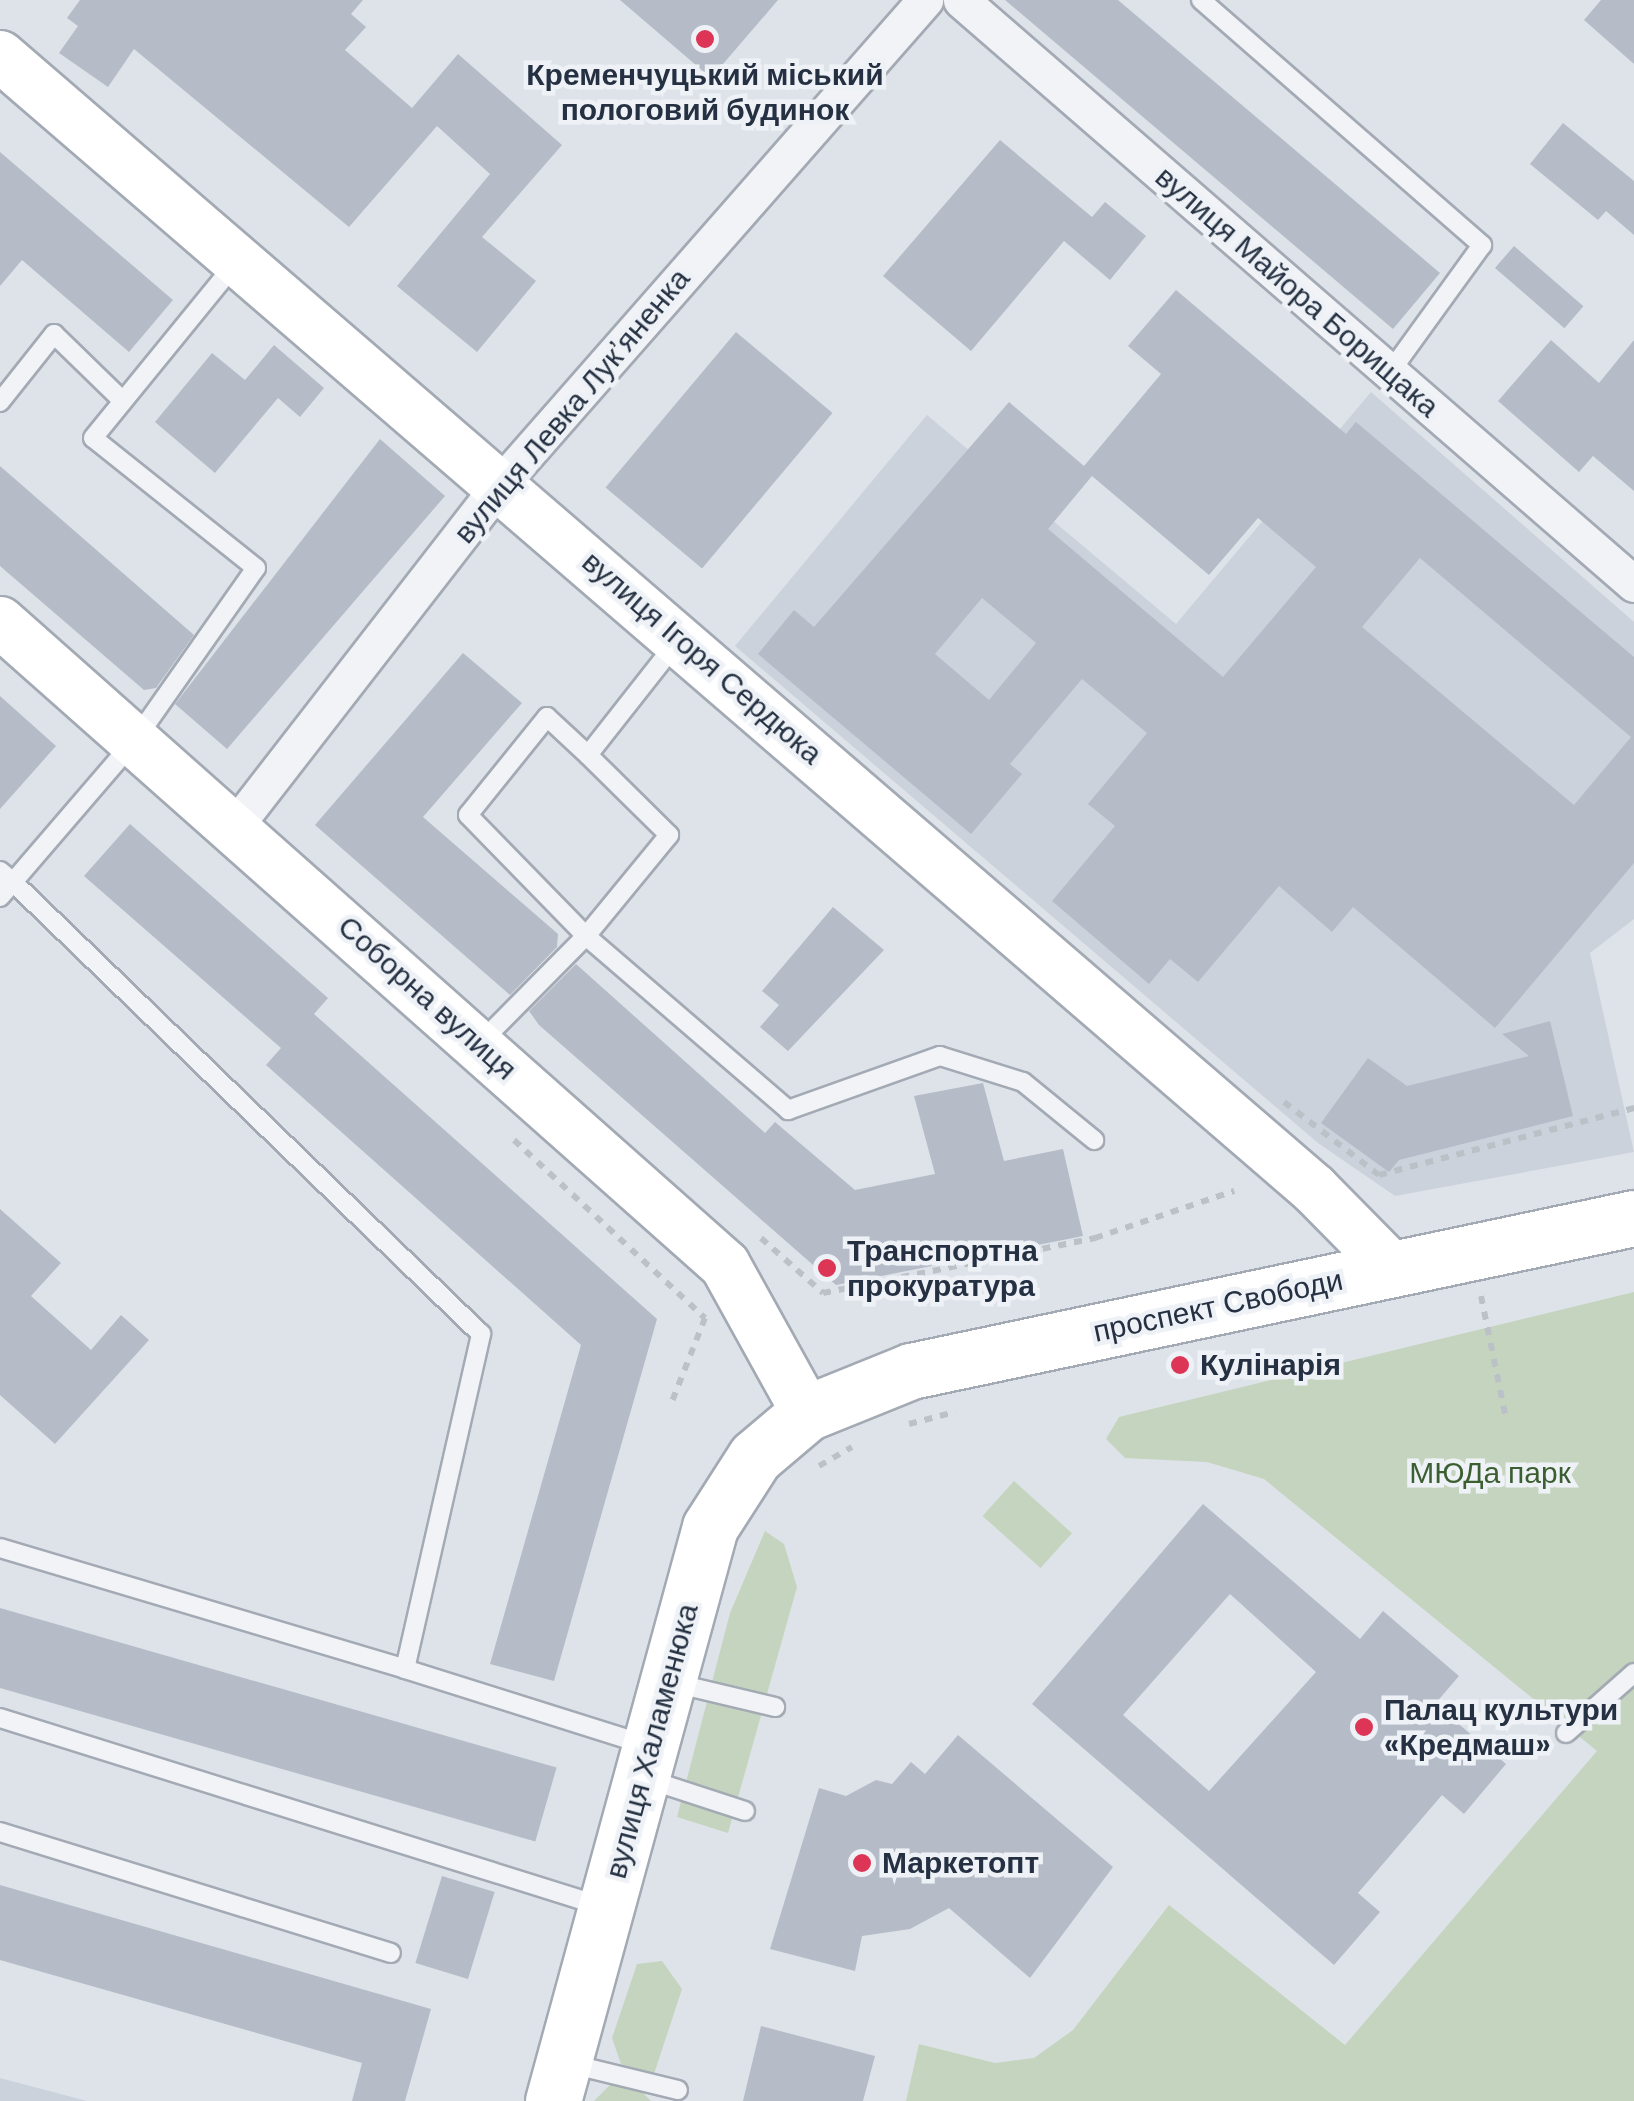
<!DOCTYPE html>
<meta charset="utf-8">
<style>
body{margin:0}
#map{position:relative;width:1634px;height:2101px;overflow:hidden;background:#dee3e9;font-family:"DM Sans",sans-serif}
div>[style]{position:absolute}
.built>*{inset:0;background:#ccd2db}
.green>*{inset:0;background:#c5d4be;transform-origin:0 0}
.building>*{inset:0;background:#b5bcc7;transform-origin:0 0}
.path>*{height:6px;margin-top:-3px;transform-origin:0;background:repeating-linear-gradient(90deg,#bcc1c8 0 8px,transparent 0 16px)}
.roads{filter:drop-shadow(2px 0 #a3aab4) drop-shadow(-2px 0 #a3aab4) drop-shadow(0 2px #a3aab4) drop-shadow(0 -2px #a3aab4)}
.lane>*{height:18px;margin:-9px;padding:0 9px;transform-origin:9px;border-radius:9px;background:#f1f3f7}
.street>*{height:35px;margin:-17.5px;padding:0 17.5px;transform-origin:17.5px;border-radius:17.5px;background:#f1f3f7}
.secondary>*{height:50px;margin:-25px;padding:0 25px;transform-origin:25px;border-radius:25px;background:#fff}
.highway>*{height:55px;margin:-27.5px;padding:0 27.5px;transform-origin:27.5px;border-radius:27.5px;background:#fff}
.dots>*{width:28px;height:28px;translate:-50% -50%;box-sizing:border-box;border:5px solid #eef2f7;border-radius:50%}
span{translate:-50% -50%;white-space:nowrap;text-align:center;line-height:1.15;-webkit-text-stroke:9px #eef2f7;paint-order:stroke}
.poi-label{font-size:30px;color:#253142;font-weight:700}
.left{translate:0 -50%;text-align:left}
.street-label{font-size:30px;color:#253142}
.park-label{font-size:30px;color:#3c5f31}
</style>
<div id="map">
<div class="built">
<div style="clip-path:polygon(1371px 392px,1634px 622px,1634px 919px,1590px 953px,1634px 1152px,1395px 1196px,1318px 1143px,735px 646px,927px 415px,1176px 624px)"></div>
<div style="clip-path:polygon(0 2078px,87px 2101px,0 2101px)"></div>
</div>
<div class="green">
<div style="clip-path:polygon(1634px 1292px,1634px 2101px,906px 2101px,919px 2044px,995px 2063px,1034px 2058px,1073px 2030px,1169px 1905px,1345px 2045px,1597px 1751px,1264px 1479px,1207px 1462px,1125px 1458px,1106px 1439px,1119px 1417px)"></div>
<div style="left:1014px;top:1481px;width:78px;height:47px;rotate:42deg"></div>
<div style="clip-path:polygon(765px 1531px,784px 1544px,797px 1587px,728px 1833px,677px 1817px,730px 1613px)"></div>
<div style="clip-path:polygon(662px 1961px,682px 1989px,653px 2077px,621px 2064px,612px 2038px,637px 1964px)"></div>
<div style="clip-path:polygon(614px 2081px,639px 2089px,651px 2101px,594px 2101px)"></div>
</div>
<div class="building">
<div style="clip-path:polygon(80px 0,363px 0,351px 14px,366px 27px,345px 50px,412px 108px,458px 54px,562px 145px,482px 237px,536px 281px,477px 352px,397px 286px,490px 174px,437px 126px,349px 227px,134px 49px,108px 87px,59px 53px,78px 26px,67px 18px)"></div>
<div style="clip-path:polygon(620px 0,778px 0,711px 78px)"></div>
<div style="clip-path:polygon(1005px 0,1118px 0,1440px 273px,1393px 329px)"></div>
<div style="clip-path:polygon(1601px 0,1634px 0,1634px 64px,1584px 20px)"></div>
<div style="clip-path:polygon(1563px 123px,1634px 181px,1634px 235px,1606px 211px,1598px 220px,1530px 164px)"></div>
<div style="clip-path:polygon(1000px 140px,1092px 217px,1105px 202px,1146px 236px,1110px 280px,1064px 241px,971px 351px,883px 276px)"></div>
<div style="clip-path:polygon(0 152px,173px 300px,129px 352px,22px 260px,0 286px)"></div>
<div style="left:1514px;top:246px;width:92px;height:29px;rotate:41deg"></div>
<div style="clip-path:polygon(evenodd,1176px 290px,1346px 434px,1356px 422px,1634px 657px,1634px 863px,1495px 1028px,1353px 907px,1332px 932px,1279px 886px,1198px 982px,1170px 959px,1149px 984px,1052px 901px,1115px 826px,1088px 804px,1147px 733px,1082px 679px,1010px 764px,1022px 774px,971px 834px,758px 654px,794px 610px,814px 627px,1009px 402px,1084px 466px,1161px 374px,1128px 346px,1176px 290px,1092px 476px,1209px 575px,1258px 518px,1316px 567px,1223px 677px,1048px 529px,1092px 476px,1176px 290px,1420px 558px,1631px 737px,1574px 805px,1362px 627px,1420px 558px,1176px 290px,982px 598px,1036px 643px,989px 700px,935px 654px,982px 598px)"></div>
<div style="left:736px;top:332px;width:126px;height:203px;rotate:40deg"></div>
<div style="clip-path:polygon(1551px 340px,1599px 383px,1634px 340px,1634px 491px,1593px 456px,1579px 472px,1498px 401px)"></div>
<div style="clip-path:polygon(274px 345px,324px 388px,300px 417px,278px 398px,215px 473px,155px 422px,212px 353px,245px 380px)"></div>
<div style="clip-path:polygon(380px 439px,445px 496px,227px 749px,175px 704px)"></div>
<div style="clip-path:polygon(0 466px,194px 635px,156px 688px,144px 690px,0 566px)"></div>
<div style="clip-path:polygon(463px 653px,522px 703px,423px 817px,558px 934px,557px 947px,510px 995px,315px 825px)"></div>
<div style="clip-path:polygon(0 696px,56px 746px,0 809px)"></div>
<div style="clip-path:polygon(130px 824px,328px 998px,314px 1014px,657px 1319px,554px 1681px,490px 1664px,581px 1345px,266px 1065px,281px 1048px,84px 876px)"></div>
<div style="clip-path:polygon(833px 907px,884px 950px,788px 1051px,760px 1027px,779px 1005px,762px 991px)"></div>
<div style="clip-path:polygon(576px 964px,765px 1133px,775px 1122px,855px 1190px,935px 1174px,914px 1096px,983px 1083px,1004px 1161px,1063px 1149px,1083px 1236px,836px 1285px,539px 1025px,529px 1011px)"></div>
<div style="clip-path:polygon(1550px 1021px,1573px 1116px,1399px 1160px,1389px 1172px,1321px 1123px,1368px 1058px,1407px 1086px,1529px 1056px,1502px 1034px)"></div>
<div style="clip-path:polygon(0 1209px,61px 1263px,31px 1296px,91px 1350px,121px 1315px,149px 1340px,55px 1444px,0 1395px)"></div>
<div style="clip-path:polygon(evenodd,1203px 1504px,1360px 1639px,1383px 1611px,1459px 1676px,1435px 1704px,1506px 1764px,1464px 1814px,1442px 1795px,1358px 1893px,1380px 1912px,1334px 1965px,1032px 1704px,1203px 1504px,1230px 1594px,1316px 1672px,1209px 1791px,1123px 1715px,1230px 1594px)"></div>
<div style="left:0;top:1608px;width:579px;height:77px;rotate:16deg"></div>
<div style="clip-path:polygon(958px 1735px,1113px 1867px,1030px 1978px,949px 1908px,910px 1929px,862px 1936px,855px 1971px,770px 1949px,819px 1788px,846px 1796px,876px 1780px,892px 1784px,911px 1762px,925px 1774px)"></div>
<div style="left:442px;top:1876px;width:55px;height:91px;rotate:17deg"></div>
<div style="clip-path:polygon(0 1885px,431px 2009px,405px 2101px,352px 2101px,362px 2063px,0 1960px)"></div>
<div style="clip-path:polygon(761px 2026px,875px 2056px,863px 2101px,743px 2101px)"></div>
</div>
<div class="path">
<div style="left:1284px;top:1102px;width:120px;rotate:37.5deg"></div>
<div style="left:1379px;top:1175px;width:264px;rotate:-14.7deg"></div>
<div style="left:514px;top:1140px;width:261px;rotate:43deg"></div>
<div style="left:705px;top:1318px;width:92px;rotate:111.6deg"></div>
<div style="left:761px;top:1238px;width:83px;rotate:41.6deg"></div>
<div style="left:823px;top:1293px;width:278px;rotate:-11.4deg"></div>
<div style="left:1095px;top:1238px;width:147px;rotate:-18.7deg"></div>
<div style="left:1481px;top:1296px;width:126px;rotate:78.5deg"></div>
<div style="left:909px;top:1424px;width:48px;rotate:-14.6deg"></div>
<div style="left:819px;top:1466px;width:38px;rotate:-30deg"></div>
</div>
<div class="roads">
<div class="lane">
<div style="left:1201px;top:0;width:373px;rotate:41.1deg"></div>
<div style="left:1482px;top:245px;width:157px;rotate:125.9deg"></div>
<div style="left:0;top:402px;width:87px;rotate:-51.5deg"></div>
<div style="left:54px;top:334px;width:96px;rotate:44.2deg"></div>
<div style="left:588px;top:755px;width:114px;rotate:44.6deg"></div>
<div style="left:669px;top:835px;width:131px;rotate:129.4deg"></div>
<div style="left:586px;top:936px;width:169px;rotate:-134.3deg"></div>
<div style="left:468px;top:815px;width:126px;rotate:-51.1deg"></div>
<div style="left:547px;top:717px;width:56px;rotate:42.8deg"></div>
<div style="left:588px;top:755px;width:142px;rotate:-51.8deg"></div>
<div style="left:0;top:871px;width:17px;rotate:40deg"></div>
<div style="left:13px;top:882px;width:20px;rotate:131deg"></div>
<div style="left:479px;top:1044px;width:152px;rotate:-45.3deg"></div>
<div style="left:586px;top:936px;width:267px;rotate:40.7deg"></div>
<div style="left:788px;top:1110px;width:161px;rotate:-19.6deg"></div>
<div style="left:940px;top:1056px;width:87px;rotate:17.4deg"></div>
<div style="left:1023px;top:1082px;width:92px;rotate:39.2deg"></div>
<div style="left:0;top:1548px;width:423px;rotate:16.6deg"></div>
<div style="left:405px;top:1669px;width:344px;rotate:-77.2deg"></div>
<div style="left:481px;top:1334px;width:651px;rotate:-136deg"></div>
<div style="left:13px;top:882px;width:187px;rotate:-49.3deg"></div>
<div style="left:135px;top:740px;width:210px;rotate:-54.9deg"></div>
<div style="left:256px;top:568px;width:208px;rotate:-141.4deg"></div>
<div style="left:93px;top:438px;width:225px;rotate:-50.8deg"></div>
<div style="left:405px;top:1669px;width:250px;rotate:17.5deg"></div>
<div style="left:674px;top:1683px;width:104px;rotate:13.4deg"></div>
<div style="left:0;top:1718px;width:630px;rotate:17.37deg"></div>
<div style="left:1566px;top:1733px;width:91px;rotate:-41.4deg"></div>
<div style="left:647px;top:1779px;width:103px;rotate:18.1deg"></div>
<div style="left:0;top:1832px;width:409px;rotate:17.2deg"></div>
<div style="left:571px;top:2064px;width:110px;rotate:13.7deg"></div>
</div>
<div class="street">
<div style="left:961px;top:0;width:891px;rotate:40.95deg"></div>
<div style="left:235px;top:826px;width:434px;rotate:-52.2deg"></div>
<div style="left:501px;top:483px;width:643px;rotate:-48.72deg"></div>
</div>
<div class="secondary">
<div style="left:0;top:56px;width:1735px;rotate:40.77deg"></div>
<div style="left:1314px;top:1189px;width:114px;rotate:45.4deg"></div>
<div style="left:0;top:622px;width:969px;rotate:41.57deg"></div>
<div style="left:725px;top:1265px;width:169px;rotate:61deg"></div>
</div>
<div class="highway">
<div style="left:553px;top:2101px;width:595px;rotate:-74.7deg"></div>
<div style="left:710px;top:1527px;width:83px;rotate:-57.3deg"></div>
<div style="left:755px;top:1457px;width:68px;rotate:-40.2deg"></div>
<div style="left:807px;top:1413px;width:112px;rotate:-22deg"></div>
<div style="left:911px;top:1371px;width:739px;rotate:-11.95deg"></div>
</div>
</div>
<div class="dots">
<div style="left:705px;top:39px;background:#dc3555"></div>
<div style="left:827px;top:1268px;background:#dc3555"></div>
<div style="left:1180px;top:1365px;background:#dc3555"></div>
<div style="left:1364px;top:1727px;background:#dc3555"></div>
<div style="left:862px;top:1863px;background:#dc3555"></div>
</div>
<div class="poi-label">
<span style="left:705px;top:92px">Кременчуцький міський<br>пологовий будинок</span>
<span class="left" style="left:847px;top:1268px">Транспортна<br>прокуратура</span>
<span class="left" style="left:1200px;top:1365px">Кулінарія</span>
<span class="left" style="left:1384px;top:1727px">Палац культури<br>«Кредмаш»</span>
<span class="left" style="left:882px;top:1863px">Маркетопт</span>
</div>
<div class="street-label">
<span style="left:1297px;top:292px;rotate:41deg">вулиця Майора Борищака</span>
<span style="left:572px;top:406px;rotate:-50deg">вулиця Левка Лукʼяненка</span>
<span style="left:702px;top:658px;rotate:41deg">вулиця Ігоря Сердюка</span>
<span style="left:427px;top:998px;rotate:42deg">Соборна вулиця</span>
<span style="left:1218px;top:1306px;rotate:-12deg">проспект Свободи</span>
<span style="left:652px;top:1741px;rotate:-75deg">вулиця Халаменюка</span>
</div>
<div class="park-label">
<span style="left:1490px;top:1473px">МЮДа парк</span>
</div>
</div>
